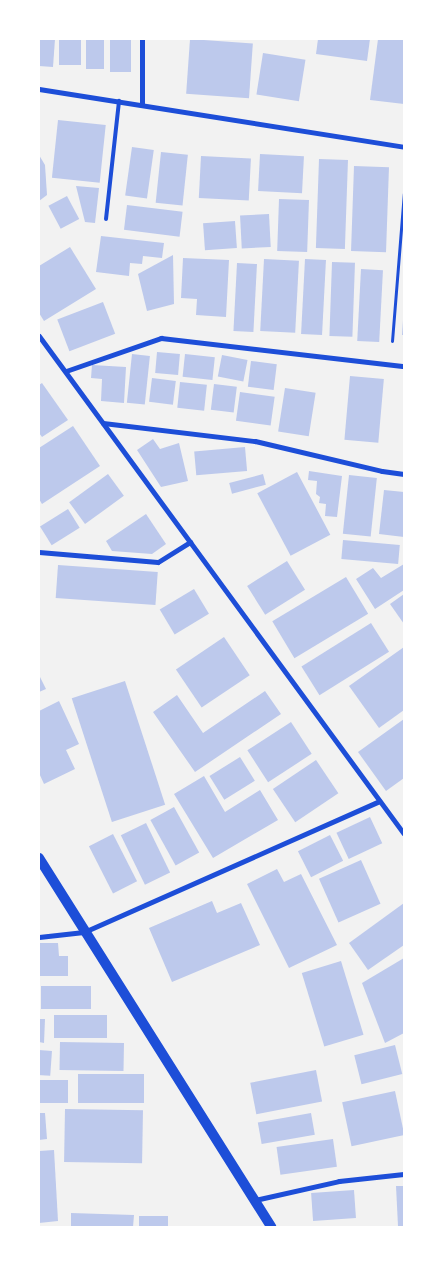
<!DOCTYPE html>
<style>
body{margin:0}
#map{position:relative;width:443px;height:1266px;overflow:hidden;background:#f2f2f2;font-family:Mulish,sans-serif}
div>[style]{position:absolute}
.building>*{inset:0;background:#bdc9ec;transform-origin:0 0}
.path>*{height:3px;margin:-1.5px;padding:0 1.5px;transform-origin:1.5px;border-radius:1.5px;background:#1d4ed8}
.service>*{height:4px;margin:-2px;padding:0 2px;transform-origin:2px;border-radius:2px;background:#1d4ed8}
.minor>*{height:5px;margin:-2.5px;padding:0 2.5px;transform-origin:2.5px;border-radius:2.5px;background:#1d4ed8}
.secondary>*{height:10px;margin:-5px;padding:0 5px;transform-origin:5px;border-radius:5px;background:#1d4ed8}
span{translate:-50% -50%;white-space:nowrap;text-align:center;line-height:1.15;-webkit-text-stroke:4px #fff;paint-order:stroke}
.frame{position:absolute;inset:0;border:40px solid #fff;pointer-events:none}
</style>
<div id="map">
<div class="building">
<div style="clip-path:polygon(39px 39px,55px 39px,53px 67px,39px 66px)"></div>
<div style="left:59px;top:39px;width:22px;height:26px"></div>
<div style="left:86px;top:39px;width:18px;height:30px"></div>
<div style="left:110px;top:39px;width:21px;height:33px"></div>
<div style="left:190px;top:39px;width:63px;height:55px;rotate:4deg"></div>
<div style="clip-path:polygon(318px 39px,370px 39px,367px 61px,316px 54px)"></div>
<div style="clip-path:polygon(378px 39px,404px 39px,404px 104px,370px 100px)"></div>
<div style="left:263px;top:53px;width:43px;height:42px;rotate:9deg"></div>
<div style="left:58px;top:120px;width:48px;height:58px;rotate:6deg"></div>
<div style="left:132px;top:147px;width:22px;height:49px;rotate:8deg"></div>
<div style="left:161px;top:152px;width:27px;height:51px;rotate:6deg"></div>
<div style="left:260px;top:154px;width:44px;height:37px;rotate:3deg"></div>
<div style="clip-path:polygon(39px 155px,45px 165px,47px 195px,39px 201px)"></div>
<div style="left:201px;top:156px;width:50px;height:42px;rotate:3deg"></div>
<div style="left:319px;top:159px;width:29px;height:89px;rotate:2deg"></div>
<div style="left:354px;top:166px;width:35px;height:85px;rotate:2deg"></div>
<div style="clip-path:polygon(76px 186px,99px 188px,95px 223px,85px 222px)"></div>
<div style="left:67px;top:196px;width:26px;height:21px;rotate:62deg"></div>
<div style="left:279px;top:199px;width:30px;height:52px;rotate:2deg"></div>
<div style="left:127px;top:205px;width:56px;height:25px;rotate:7deg"></div>
<div style="left:269px;top:214px;width:33px;height:29px;rotate:87deg"></div>
<div style="left:235px;top:221px;width:27px;height:32px;rotate:86deg"></div>
<div style="clip-path:polygon(101px 236px,164px 243px,162px 258px,143px 256px,142px 264px,130px 263px,129px 276px,96px 272px)"></div>
<div style="clip-path:polygon(70px 247px,96px 289px,44px 321px,39px 313px,39px 266px)"></div>
<div style="clip-path:polygon(173px 255px,174px 304px,147px 311px,138px 274px)"></div>
<div style="clip-path:polygon(183px 258px,229px 260px,226px 317px,196px 315px,197px 299px,181px 298px)"></div>
<div style="left:264px;top:259px;width:35px;height:72px;rotate:3deg"></div>
<div style="left:305px;top:259px;width:21px;height:75px;rotate:3deg"></div>
<div style="left:332px;top:262px;width:23px;height:74px;rotate:2deg"></div>
<div style="left:237px;top:263px;width:20px;height:68px;rotate:3deg"></div>
<div style="left:361px;top:269px;width:22px;height:72px;rotate:3deg"></div>
<div style="left:103px;top:302px;width:34px;height:49px;rotate:69deg"></div>
<div style="clip-path:polygon(403px 320px,404px 320px,404px 335px,402px 335px)"></div>
<div style="left:157px;top:352px;width:23px;height:21px;rotate:5deg"></div>
<div style="left:132px;top:354px;width:18px;height:49px;rotate:6deg"></div>
<div style="left:185px;top:354px;width:30px;height:23px;rotate:6deg"></div>
<div style="left:222px;top:355px;width:26px;height:22px;rotate:11deg"></div>
<div style="left:251px;top:361px;width:26px;height:26px;rotate:7deg"></div>
<div style="clip-path:polygon(92px 365px,126px 367px,124px 403px,101px 401px,102px 379px,91px 378px)"></div>
<div style="left:350px;top:376px;width:34px;height:64px;rotate:5deg"></div>
<div style="left:152px;top:378px;width:24px;height:24px;rotate:7deg"></div>
<div style="left:180px;top:382px;width:27px;height:26px;rotate:6deg"></div>
<div style="clip-path:polygon(42px 383px,68px 420px,42px 437px,39px 433px,39px 385px)"></div>
<div style="left:214px;top:384px;width:23px;height:26px;rotate:7deg"></div>
<div style="left:285px;top:388px;width:31px;height:44px;rotate:9deg"></div>
<div style="left:240px;top:392px;width:35px;height:29px;rotate:8deg"></div>
<div style="clip-path:polygon(73px 426px,100px 466px,42px 504px,39px 499px,39px 448px)"></div>
<div style="clip-path:polygon(153px 439px,160px 449px,179px 443px,188px 481px,161px 487px,137px 450px)"></div>
<div style="left:245px;top:447px;width:24px;height:51px;rotate:85deg"></div>
<div style="clip-path:polygon(309px 471px,342px 476px,337px 517px,325px 516px,326px 504px,319px 503px,320px 497px,316px 494px,317px 481px,308px 480px)"></div>
<div style="left:297px;top:472px;width:71px;height:45px;rotate:62deg"></div>
<div style="left:108px;top:474px;width:27px;height:48px;rotate:54deg"></div>
<div style="left:263px;top:474px;width:11px;height:35px;rotate:75deg"></div>
<div style="left:349px;top:475px;width:28px;height:59px;rotate:6deg"></div>
<div style="clip-path:polygon(384px 490px,404px 492px,404px 537px,379px 534px)"></div>
<div style="left:68px;top:509px;width:22px;height:33px;rotate:58deg"></div>
<div style="clip-path:polygon(146px 514px,166px 544px,152px 554px,112px 551px,106px 541px)"></div>
<div style="left:343px;top:540px;width:57px;height:19px;rotate:5deg"></div>
<div style="left:287px;top:561px;width:34px;height:47px;rotate:58deg"></div>
<div style="clip-path:polygon(404px 564px,404px 590px,375px 609px,356px 579px,373px 568px,381px 578px)"></div>
<div style="left:58px;top:565px;width:100px;height:33px;rotate:4deg"></div>
<div style="left:346px;top:577px;width:43px;height:86px;rotate:59deg"></div>
<div style="left:194px;top:589px;width:29px;height:40px;rotate:59deg"></div>
<div style="clip-path:polygon(404px 594px,404px 624px,390px 604px)"></div>
<div style="left:371px;top:623px;width:34px;height:82px;rotate:58deg"></div>
<div style="left:224px;top:637px;width:46px;height:58px;rotate:56deg"></div>
<div style="clip-path:polygon(404px 647px,404px 710px,379px 728px,349px 686px)"></div>
<div style="clip-path:polygon(39px 675px,46px 689px,39px 692px)"></div>
<div style="left:125px;top:681px;width:130px;height:56px;rotate:72deg"></div>
<div style="clip-path:polygon(265px 691px,281px 714px,195px 772px,153px 712px,177px 695px,203px 733px)"></div>
<div style="clip-path:polygon(59px 701px,79px 744px,66px 750px,75px 769px,44px 784px,39px 773px,39px 711px)"></div>
<div style="clip-path:polygon(404px 719px,404px 778px,386px 791px,358px 752px)"></div>
<div style="left:291px;top:722px;width:38px;height:52px;rotate:57deg"></div>
<div style="left:240px;top:757px;width:28px;height:36px;rotate:58deg"></div>
<div style="left:316px;top:760px;width:40px;height:52px;rotate:56deg"></div>
<div style="clip-path:polygon(204px 776px,225px 812px,260px 790px,278px 820px,213px 858px,174px 794px)"></div>
<div style="left:174px;top:807px;width:52px;height:27px;rotate:61deg"></div>
<div style="left:370px;top:817px;width:29px;height:37px;rotate:65deg"></div>
<div style="left:146px;top:823px;width:55px;height:28px;rotate:64deg"></div>
<div style="left:113px;top:834px;width:53px;height:27px;rotate:63deg"></div>
<div style="left:330px;top:835px;width:29px;height:36px;rotate:63deg"></div>
<div style="left:361px;top:860px;width:48px;height:46px;rotate:66deg"></div>
<div style="clip-path:polygon(277px 869px,284px 882px,301px 874px,337px 945px,289px 968px,247px 884px)"></div>
<div style="clip-path:polygon(212px 901px,217px 913px,241px 903px,260px 945px,172px 982px,149px 928px)"></div>
<div style="clip-path:polygon(404px 903px,404px 945px,368px 970px,349px 943px)"></div>
<div style="clip-path:polygon(39px 943px,58px 943px,59px 956px,68px 956px,68px 976px,39px 976px)"></div>
<div style="clip-path:polygon(404px 958px,404px 1033px,385px 1043px,362px 983px)"></div>
<div style="left:341px;top:961px;width:77px;height:41px;rotate:73deg"></div>
<div style="left:41px;top:986px;width:50px;height:23px"></div>
<div style="left:107px;top:1015px;width:23px;height:53px;rotate:90deg"></div>
<div style="clip-path:polygon(39px 1019px,45px 1019px,44px 1043px,39px 1042px)"></div>
<div style="left:60px;top:1042px;width:64px;height:28px;rotate:1deg"></div>
<div style="left:395px;top:1045px;width:30px;height:42px;rotate:76deg"></div>
<div style="left:39px;top:1050px;width:13px;height:25px;rotate:4deg"></div>
<div style="left:316px;top:1070px;width:32px;height:67px;rotate:79deg"></div>
<div style="left:78px;top:1074px;width:66px;height:29px"></div>
<div style="left:39px;top:1080px;width:29px;height:23px"></div>
<div style="left:395px;top:1091px;width:45px;height:54px;rotate:78deg"></div>
<div style="left:65px;top:1109px;width:78px;height:53px;rotate:1deg"></div>
<div style="clip-path:polygon(39px 1113px,45px 1113px,47px 1139px,39px 1140px)"></div>
<div style="left:311px;top:1113px;width:22px;height:54px;rotate:80deg"></div>
<div style="left:333px;top:1139px;width:28px;height:57px;rotate:82deg"></div>
<div style="clip-path:polygon(54px 1150px,58px 1221px,39px 1223px,39px 1151px)"></div>
<div style="clip-path:polygon(396px 1186px,404px 1186px,404px 1226px,398px 1226px)"></div>
<div style="left:354px;top:1190px;width:28px;height:43px;rotate:86deg"></div>
<div style="clip-path:polygon(71px 1213px,134px 1215px,133px 1227px,71px 1227px)"></div>
<div style="left:139px;top:1216px;width:29px;height:11px"></div>
</div>
<div class="path">
<div style="left:392px;top:341px;width:148px;rotate:-85.4deg"></div>
</div>
<div class="service">
<div style="left:106px;top:219px;width:119px;rotate:-83.7deg"></div>
</div>
<div class="minor">
<div style="left:39px;top:89px;width:370px;rotate:9deg"></div>
<div style="left:142px;top:104px;width:65px;rotate:-90deg"></div>
<div style="left:39px;top:336px;width:617px;rotate:53.76deg"></div>
<div style="left:66px;top:371px;width:101px;rotate:-19.2deg"></div>
<div style="left:161px;top:338px;width:245px;rotate:6.6deg"></div>
<div style="left:103px;top:423px;width:153px;rotate:6.8deg"></div>
<div style="left:255px;top:441px;width:130px;rotate:13.3deg"></div>
<div style="left:382px;top:471px;width:22px;rotate:8deg"></div>
<div style="left:39px;top:552px;width:119px;rotate:4.8deg"></div>
<div style="left:158px;top:562px;width:38px;rotate:-32deg"></div>
<div style="left:39px;top:937px;width:45px;rotate:-6.3deg"></div>
<div style="left:84px;top:932px;width:323px;rotate:-23.9deg"></div>
<div style="left:255px;top:1200px;width:86px;rotate:-12.7deg"></div>
<div style="left:339px;top:1181px;width:65px;rotate:-6.1deg"></div>
</div>
<div class="secondary">
<div style="left:39px;top:858px;width:436px;rotate:57.8deg"></div>
</div>
<div class="frame"></div>
</div>
